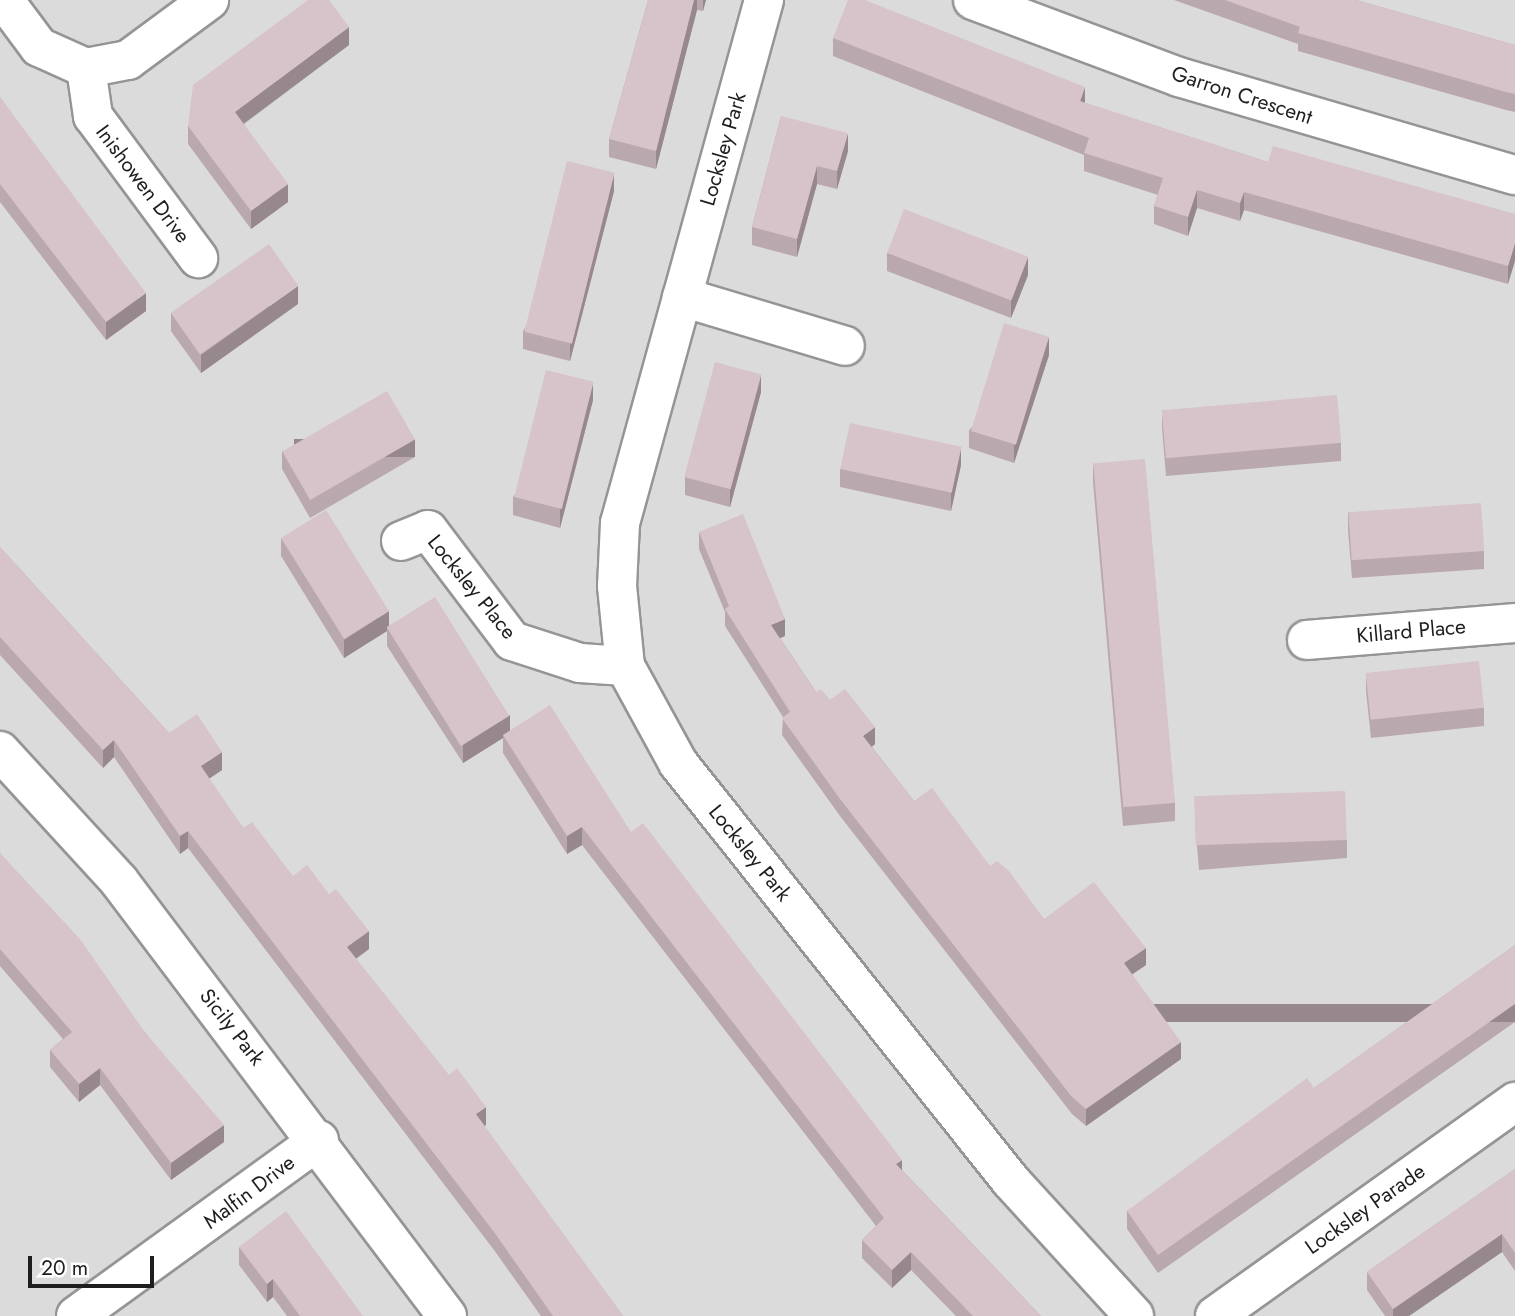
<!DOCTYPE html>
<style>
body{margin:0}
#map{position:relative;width:1515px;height:1316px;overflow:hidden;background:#f0e4e5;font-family:Jost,sans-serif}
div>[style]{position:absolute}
.residential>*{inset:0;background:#dcdbdc;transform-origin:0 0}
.roads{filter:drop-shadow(2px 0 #959595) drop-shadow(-2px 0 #959595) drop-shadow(0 2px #959595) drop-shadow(0 -2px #959595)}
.minor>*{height:38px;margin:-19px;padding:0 19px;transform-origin:19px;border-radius:19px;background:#fff}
.wall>*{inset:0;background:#b9a8ae}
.shaded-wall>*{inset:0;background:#96888d;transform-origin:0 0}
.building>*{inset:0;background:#d7c3ca;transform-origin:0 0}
span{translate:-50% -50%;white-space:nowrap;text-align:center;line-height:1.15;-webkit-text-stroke:6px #fff;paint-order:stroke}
.street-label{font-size:21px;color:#1e1e1e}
.scale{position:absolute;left:28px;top:1256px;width:126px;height:32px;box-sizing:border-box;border:4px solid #1e1e1e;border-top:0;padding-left:9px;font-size:21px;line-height:24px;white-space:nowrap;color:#1e1e1e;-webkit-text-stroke:5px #fff;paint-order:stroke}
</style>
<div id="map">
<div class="residential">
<div style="left:0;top:0;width:1515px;height:1316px"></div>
</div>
<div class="roads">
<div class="minor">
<div style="left:4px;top:0;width:59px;rotate:53.3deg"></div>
<div style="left:39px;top:47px;width:51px;rotate:24.1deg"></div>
<div style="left:86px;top:68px;width:43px;rotate:-10.8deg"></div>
<div style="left:128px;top:60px;width:101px;rotate:-36.5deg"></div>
<div style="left:764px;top:0;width:542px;rotate:105.39deg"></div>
<div style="left:620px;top:523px;width:63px;rotate:92.7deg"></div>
<div style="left:617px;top:586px;width:80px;rotate:84.3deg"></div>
<div style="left:625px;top:666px;width:111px;rotate:61.3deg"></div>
<div style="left:678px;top:763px;width:533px;rotate:51.47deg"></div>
<div style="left:1010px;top:1180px;width:184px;rotate:47.6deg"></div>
<div style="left:973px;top:0;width:220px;rotate:20.5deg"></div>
<div style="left:1179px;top:77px;width:350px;rotate:16.3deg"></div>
<div style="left:86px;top:68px;width:49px;rotate:81.7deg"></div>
<div style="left:93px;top:116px;width:177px;rotate:53.5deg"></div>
<div style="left:682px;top:297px;width:170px;rotate:16.7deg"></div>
<div style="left:401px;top:541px;width:29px;rotate:-22deg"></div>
<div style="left:428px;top:530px;width:139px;rotate:52.9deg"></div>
<div style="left:512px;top:641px;width:71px;rotate:17.9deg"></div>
<div style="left:580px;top:663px;width:45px;rotate:3.8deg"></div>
<div style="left:1307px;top:640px;width:209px;rotate:-4.7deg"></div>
<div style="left:0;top:751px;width:176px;rotate:47.5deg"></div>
<div style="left:119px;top:881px;width:545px;rotate:52.98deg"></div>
<div style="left:76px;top:1316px;width:300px;rotate:-35.9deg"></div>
<div style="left:1215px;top:1316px;width:369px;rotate:-35.5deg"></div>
</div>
</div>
<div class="wall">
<div style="clip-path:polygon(648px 0,706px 0,703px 11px,697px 10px,656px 169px,609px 157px,609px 139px)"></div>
<div style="clip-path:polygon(1174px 0,1356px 0,1515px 45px,1515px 112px,1506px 110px,1298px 51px,1298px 44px)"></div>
<div style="clip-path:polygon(833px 38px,1085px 103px,1268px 162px,1515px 214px,1508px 284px,1244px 210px,1240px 221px,1197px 208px,1188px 236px,1154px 224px,1154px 206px,1158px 195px,1084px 171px,1084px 155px,833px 56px)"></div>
<div style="clip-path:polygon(349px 45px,244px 124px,288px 202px,251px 229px,188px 144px,188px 126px)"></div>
<div style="clip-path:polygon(0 97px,146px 311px,106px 340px,0 202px)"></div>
<div style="clip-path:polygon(781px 116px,848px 151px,837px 189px,817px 184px,797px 257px,752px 245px,752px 227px)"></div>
<div style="clip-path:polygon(614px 191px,570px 361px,523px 349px,523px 331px)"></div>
<div style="clip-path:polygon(887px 253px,1028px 275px,1011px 318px,887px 271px)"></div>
<div style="clip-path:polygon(298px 304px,201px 373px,171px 331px,171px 313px)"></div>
<div style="clip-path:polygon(1049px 355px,1014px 463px,969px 448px,969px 430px)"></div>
<div style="clip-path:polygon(761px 392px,730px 507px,685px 495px,685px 477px)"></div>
<div style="clip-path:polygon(593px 400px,560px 528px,513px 515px,513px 497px)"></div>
<div style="clip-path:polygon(1162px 410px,1341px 443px,1341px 461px,1166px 476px,1162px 428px)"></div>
<div style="clip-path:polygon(282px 451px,415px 457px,310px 518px,282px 469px)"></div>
<div style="clip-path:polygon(1093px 464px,1175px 803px,1175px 821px,1123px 826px,1093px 482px)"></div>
<div style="clip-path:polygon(961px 465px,951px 511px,840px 487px,840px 469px)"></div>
<div style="clip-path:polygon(1348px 512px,1484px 551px,1484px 569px,1352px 578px,1348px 530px)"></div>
<div style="clip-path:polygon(699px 532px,785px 636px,780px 638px,816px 692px,830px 700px,875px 744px,872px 747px,914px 801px,990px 866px,1044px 919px,1146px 965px,1132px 974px,1181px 1059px,1086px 1126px,1072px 1114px,840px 816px,782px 735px,783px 717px,725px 626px,725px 612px,699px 549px)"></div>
<div style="clip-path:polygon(281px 538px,389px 626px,510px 731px,631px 832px,902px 1170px,1041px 1316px,956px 1316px,911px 1270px,892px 1288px,862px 1258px,862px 1240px,876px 1226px,582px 845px,567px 854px,503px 753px,503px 738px,463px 763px,387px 646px,387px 631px,344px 658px,281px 556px)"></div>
<div style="clip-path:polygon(0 547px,169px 733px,222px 770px,209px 779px,243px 828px,369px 949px,356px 959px,486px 1125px,484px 1126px,623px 1316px,541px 1316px,494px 1250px,188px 848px,180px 854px,114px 757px,103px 768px,0 655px)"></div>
<div style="clip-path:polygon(1366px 673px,1484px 708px,1484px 726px,1371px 738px,1366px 691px)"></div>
<div style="clip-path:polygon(1195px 804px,1347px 840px,1347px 858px,1199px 870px,1195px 822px)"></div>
<div style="clip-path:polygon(0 853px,144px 1031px,224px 1142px,171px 1180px,100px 1085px,79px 1102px,50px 1067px,50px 1050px,63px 1039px,0 966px)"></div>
<div style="clip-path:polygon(1515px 945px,1515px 1022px,1158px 1273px,1127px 1229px,1127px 1211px,1314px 1088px)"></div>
<div style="clip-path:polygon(1515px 1169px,1515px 1271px,1502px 1252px,1409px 1316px,1385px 1316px,1367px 1290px,1367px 1272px)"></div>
<div style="clip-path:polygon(239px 1247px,363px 1316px,287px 1316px,273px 1297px,267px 1302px,239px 1265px)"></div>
</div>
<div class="shaded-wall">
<div style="clip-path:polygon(694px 0,697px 0,697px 10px,656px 169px,656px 151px)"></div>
<div style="clip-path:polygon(703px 0,706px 0,703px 11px)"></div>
<div style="clip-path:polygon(349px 27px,349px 45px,235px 130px,235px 112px)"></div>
<div style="clip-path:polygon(1085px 87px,1085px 105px,1080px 101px)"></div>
<div style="clip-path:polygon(848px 133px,848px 151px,837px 189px,837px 171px)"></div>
<div style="clip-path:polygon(817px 166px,817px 184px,797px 257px,797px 239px)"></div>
<div style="clip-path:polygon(614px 173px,614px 191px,570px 361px,570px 343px)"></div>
<div style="clip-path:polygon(288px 184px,288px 202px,251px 229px,251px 211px)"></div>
<div style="clip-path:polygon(1197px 190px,1197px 208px,1188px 236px,1188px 217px)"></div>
<div style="clip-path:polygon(1244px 192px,1244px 210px,1240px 221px,1240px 203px)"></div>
<div style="clip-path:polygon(1515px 243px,1515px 261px,1508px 284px,1508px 266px)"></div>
<div style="clip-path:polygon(1028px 257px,1028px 275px,1011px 318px,1011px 300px)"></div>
<div style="clip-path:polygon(298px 286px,298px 304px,201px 373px,201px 355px)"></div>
<div style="clip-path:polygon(146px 293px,146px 311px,106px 340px,106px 322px)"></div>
<div style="clip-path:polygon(1049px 337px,1049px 355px,1014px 463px,1014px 445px)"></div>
<div style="clip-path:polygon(761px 374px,761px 392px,730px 507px,730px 489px)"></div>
<div style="clip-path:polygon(593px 382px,593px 400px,560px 528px,560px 510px)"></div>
<div style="left:415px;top:439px;width:18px;height:121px;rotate:90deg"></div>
<div style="clip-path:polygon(961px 447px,961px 465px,951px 511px,951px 493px)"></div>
<div style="clip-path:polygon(389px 611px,389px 629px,387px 628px,387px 631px,344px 658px,344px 640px)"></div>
<div style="clip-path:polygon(785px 619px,785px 636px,771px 642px,771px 625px)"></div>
<div style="clip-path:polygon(510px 715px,510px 733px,503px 735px,503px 738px,463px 763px,463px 745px)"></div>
<div style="clip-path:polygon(875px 727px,875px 744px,863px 753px,863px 736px)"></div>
<div style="clip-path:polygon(114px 740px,114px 757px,103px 768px,103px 750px)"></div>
<div style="clip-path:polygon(222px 752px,222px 770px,201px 784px,201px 766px)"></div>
<div style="clip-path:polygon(582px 827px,582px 845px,567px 854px,567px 836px)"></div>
<div style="clip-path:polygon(188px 831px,188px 848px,180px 854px,180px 836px)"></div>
<div style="clip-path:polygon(369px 931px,369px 949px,347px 965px,347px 947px)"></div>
<div style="clip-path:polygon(1146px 948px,1146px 965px,1124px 980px,1124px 963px)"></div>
<div style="left:1515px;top:1004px;width:18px;height:436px;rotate:90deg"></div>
<div style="clip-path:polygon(1181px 1042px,1181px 1059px,1086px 1126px,1086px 1109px)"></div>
<div style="clip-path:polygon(100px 1068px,100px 1085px,79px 1102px,79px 1084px)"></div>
<div style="clip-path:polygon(486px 1107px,486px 1125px,476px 1132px,476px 1114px)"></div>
<div style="clip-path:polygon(224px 1125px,224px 1142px,171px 1180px,171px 1163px)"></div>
<div style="clip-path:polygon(902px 1160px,902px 1178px,896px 1164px)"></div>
<div style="clip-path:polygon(1502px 1234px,1502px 1252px,1409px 1316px,1393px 1316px,1393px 1309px)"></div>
<div style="clip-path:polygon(911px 1252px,911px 1270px,892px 1288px,892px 1270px)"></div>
<div style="clip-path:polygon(273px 1279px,273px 1297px,267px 1302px,267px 1284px)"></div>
</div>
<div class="building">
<div style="clip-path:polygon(308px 0,329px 0,349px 27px,235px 112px,288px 184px,251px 211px,188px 126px,193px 85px)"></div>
<div style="clip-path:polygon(648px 0,694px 0,656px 151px,609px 139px)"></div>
<div style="clip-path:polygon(848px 0,865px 0,1085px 87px,1080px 101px,1268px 162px,1273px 146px,1515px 214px,1515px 243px,1508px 266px,1244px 192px,1240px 203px,1197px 190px,1188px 217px,1154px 206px,1163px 178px,1084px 153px,1089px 138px,833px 38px)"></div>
<div style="clip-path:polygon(1225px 0,1356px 0,1515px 45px,1515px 94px,1506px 92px,1298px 33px,1300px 27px)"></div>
<div style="clip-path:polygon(0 97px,146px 293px,106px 322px,0 184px)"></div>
<div style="clip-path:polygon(781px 116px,848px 133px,837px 171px,817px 166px,797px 239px,752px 227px)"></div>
<div style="left:567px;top:161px;width:49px;height:176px;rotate:14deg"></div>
<div style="left:904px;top:209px;width:133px;height:47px;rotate:21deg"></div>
<div style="left:269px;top:244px;width:51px;height:120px;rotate:55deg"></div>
<div style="left:1004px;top:323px;width:47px;height:113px;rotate:17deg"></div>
<div style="left:715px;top:362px;width:48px;height:119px;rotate:15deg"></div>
<div style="left:546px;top:370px;width:49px;height:131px;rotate:14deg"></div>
<div style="left:387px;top:391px;width:56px;height:121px;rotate:60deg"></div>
<div style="left:1337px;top:395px;width:48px;height:176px;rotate:85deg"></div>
<div style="left:850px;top:423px;width:114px;height:47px;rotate:12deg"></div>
<div style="left:1145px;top:459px;width:345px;height:52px;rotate:85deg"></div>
<div style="left:1481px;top:503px;width:48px;height:133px;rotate:86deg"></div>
<div style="left:326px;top:510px;width:119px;height:53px;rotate:58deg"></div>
<div style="clip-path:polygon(743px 514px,785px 619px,771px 625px,816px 692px,821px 689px,830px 700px,845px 689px,875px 727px,863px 736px,914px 801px,932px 788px,990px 866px,997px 861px,1009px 871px,1044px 919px,1094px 882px,1146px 948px,1124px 963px,1181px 1042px,1086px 1109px,1072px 1097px,840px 799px,782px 718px,790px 712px,725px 609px,729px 606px,699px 532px)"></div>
<div style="clip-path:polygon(0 547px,169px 733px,197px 714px,222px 752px,201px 766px,243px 828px,252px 822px,293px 876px,307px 865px,329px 894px,336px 889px,369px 931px,347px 947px,449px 1075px,457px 1068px,486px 1107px,476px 1114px,623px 1316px,553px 1316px,494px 1232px,188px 831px,180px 836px,114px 740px,103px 750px,0 637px)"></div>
<div style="left:435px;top:597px;width:140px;height:57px;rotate:58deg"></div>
<div style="left:1479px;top:661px;width:47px;height:114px;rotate:84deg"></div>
<div style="clip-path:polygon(550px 705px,631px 832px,643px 823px,902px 1160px,896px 1164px,1041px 1316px,973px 1316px,911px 1252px,892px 1270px,862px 1240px,884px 1218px,582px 827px,567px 836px,503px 735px)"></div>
<div style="left:1345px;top:791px;width:49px;height:151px;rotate:88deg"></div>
<div style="clip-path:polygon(0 853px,80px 939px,144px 1031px,224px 1125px,171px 1163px,100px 1068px,79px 1084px,50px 1050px,72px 1032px,0 949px)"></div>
<div style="clip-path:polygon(1515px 945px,1515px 1004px,1158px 1255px,1127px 1211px,1307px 1078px,1314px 1088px)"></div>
<div style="clip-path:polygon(1515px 1169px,1515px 1253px,1502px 1234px,1393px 1309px,1367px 1272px)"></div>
<div style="clip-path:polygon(286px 1211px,363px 1316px,300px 1316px,273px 1279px,267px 1284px,239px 1247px)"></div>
</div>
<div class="street-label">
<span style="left:1242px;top:95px;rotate:18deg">Garron Crescent</span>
<span style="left:723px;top:149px;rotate:-74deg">Locksley Park</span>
<span style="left:143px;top:184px;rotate:53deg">Inishowen Drive</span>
<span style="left:472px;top:587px;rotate:51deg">Locksley Place</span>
<span style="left:1411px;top:631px;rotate:-5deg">Killard Place</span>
<span style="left:750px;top:853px;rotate:51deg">Locksley Park</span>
<span style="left:232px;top:1027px;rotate:52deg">Sicily Park</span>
<span style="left:249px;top:1192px;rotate:-37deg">Malfin Drive</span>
<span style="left:1365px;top:1209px;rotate:-35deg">Locksley Parade</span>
</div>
<div class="scale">20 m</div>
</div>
